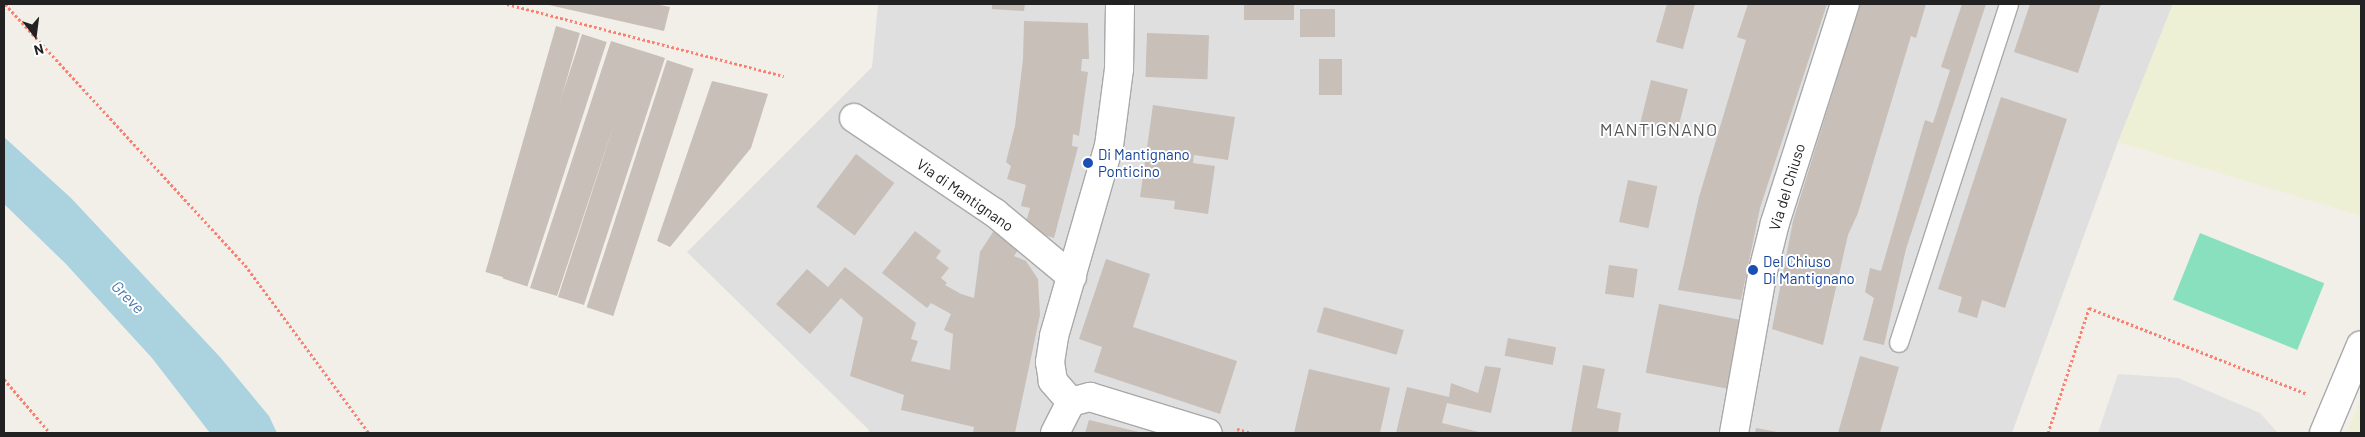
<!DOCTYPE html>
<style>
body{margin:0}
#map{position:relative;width:2365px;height:437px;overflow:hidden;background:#f2efe9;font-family:Barlow,sans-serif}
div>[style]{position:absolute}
.residential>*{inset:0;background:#e0dfdf}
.farmland>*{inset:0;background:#eef0d5}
.pitch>*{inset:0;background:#88e0be;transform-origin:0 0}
.parking>*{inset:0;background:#e2e2e2}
.water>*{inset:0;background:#aad3df}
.building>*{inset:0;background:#c7bfb8;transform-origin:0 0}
.path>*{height:3px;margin-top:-1.5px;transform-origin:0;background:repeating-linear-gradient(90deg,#fa8072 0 2.5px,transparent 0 5px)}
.roads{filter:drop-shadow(1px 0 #a9a9a9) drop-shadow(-1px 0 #a9a9a9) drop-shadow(0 1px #a9a9a9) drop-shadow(0 -1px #a9a9a9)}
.lane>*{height:18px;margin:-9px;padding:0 9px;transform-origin:9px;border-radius:9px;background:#fff}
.street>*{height:28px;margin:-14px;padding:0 14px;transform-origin:14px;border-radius:14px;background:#fff}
.dots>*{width:14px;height:14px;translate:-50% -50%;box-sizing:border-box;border:2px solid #fff;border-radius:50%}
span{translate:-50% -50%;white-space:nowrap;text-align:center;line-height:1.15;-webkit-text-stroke:4px #fff;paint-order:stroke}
.transit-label{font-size:15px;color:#164399}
.left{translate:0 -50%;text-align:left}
.street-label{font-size:15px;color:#222}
.water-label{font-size:16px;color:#4a7aab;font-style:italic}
.quarter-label{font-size:18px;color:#555;letter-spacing:1px}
.frame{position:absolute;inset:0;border:5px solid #222;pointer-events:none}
.north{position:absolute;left:10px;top:10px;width:50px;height:50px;-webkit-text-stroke:4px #fff;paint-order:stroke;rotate:165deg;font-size:14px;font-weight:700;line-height:20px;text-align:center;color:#222}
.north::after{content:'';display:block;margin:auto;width:18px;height:22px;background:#222;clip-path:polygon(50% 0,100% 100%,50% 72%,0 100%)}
</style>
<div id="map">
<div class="residential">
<div style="clip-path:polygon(878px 4px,2173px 4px,2118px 142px,2012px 433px,868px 433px,869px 430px,687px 252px,872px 67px)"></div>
</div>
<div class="farmland">
<div style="clip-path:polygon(2173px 4px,2361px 4px,2361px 216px,2118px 142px)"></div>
<div style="clip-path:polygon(2361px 398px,2361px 433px,2347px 433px)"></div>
</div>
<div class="pitch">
<div style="left:2200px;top:233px;width:134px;height:72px;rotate:22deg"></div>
</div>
<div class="parking">
<div style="clip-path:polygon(2118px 374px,2178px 378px,2260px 413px,2278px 433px,2098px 433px)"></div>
</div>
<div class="water">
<div style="clip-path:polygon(4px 137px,71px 198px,220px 357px,269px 416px,277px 433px,210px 433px,152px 358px,65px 263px,4px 204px)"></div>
</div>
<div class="building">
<div style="clip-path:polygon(655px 4px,670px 7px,664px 31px,549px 5px)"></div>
<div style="clip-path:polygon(992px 4px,1025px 4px,1024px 11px,992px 9px)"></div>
<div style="left:1244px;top:4px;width:50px;height:16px"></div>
<div style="clip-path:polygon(1667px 4px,1695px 4px,1683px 49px,1656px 42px)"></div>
<div style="clip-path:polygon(1748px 4px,1827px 4px,1760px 208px,1741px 300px,1678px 290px,1699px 197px,1746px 40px,1737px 37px)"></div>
<div style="clip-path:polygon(1860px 4px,1926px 4px,1916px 38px,1911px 36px,1858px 213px,1848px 235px,1823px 345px,1772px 329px,1793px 221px)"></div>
<div style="clip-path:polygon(1962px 4px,1986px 4px,1906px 249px,1884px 345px,1863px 340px,1874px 298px,1865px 292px,1870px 268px,1881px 271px,1925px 120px,1933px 123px,1950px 70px,1941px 67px)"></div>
<div style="clip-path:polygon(2030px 4px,2101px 4px,2078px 73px,2014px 52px)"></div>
<div style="left:1300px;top:9px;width:35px;height:28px"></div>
<div style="clip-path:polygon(1024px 21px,1088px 23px,1089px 59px,1082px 59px,1081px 71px,1088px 72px,1079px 136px,1073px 134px,1072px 146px,1078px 147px,1054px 238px,1024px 229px,1030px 208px,1021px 206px,1026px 185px,1007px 179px,1011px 166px,1006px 162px,1015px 126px,1023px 59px)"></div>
<div style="left:556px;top:26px;width:25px;height:256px;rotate:16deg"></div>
<div style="left:1147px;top:33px;width:62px;height:44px;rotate:2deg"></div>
<div style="left:582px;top:34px;width:26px;height:257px;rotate:18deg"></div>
<div style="clip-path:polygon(611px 41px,665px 58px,584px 305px,558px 297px,616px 118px,557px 296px,530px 288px)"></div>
<div style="left:1319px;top:59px;width:23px;height:36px"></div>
<div style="left:667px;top:60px;width:28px;height:260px;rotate:18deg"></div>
<div style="left:1651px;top:80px;width:38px;height:49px;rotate:14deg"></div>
<div style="clip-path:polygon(712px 81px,768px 94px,751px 148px,670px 247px,657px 241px)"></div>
<div style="clip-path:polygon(2001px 97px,2067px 119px,2005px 308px,1982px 300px,1977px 318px,1958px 312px,1962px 297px,1938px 289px)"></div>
<div style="clip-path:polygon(1153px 105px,1235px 117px,1228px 160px,1194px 155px,1193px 163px,1215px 166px,1208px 214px,1174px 209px,1175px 201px,1140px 197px)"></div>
<div style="left:856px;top:154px;width:48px;height:66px;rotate:37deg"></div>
<div style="left:1628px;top:180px;width:30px;height:43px;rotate:12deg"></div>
<div style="clip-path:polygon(995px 229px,1020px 247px,1014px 256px,1026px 261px,1038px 279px,1040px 315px,1015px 433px,973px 433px,974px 427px,901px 410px,904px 395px,850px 376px,863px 318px,841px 298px,810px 334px,776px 304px,807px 269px,828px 287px,845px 267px,916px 323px,911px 339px,918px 341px,911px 361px,950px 370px,953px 334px,944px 330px,951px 314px,931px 303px,927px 308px,882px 273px,915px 231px,941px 251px,936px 258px,949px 268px,941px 278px,947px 283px,945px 285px,961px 294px,974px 298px,980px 252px)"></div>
<div style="clip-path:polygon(1106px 259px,1150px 274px,1133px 327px,1237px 361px,1220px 414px,1094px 372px,1102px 347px,1079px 339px)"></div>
<div style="left:1609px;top:265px;width:29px;height:29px;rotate:8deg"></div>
<div style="left:1659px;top:304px;width:85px;height:70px;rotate:11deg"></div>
<div style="left:1324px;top:307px;width:83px;height:26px;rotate:16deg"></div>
<div style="left:1508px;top:338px;width:49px;height:18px;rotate:11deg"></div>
<div style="clip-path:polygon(1860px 356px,1899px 367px,1880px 433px,1838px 433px)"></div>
<div style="clip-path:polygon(1583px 365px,1605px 369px,1597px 408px,1621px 413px,1618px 433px,1571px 433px)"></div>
<div style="clip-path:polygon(1485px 366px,1501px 368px,1491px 413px,1447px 403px,1442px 423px,1483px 433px,1396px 433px,1407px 387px,1449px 397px,1451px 383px,1478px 393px)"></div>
<div style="clip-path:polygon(1309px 369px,1390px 388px,1380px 433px,1294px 433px)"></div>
<div style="clip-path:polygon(1089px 420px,1143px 433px,1085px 433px)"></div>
<div style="clip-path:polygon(1756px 428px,1777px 432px,1777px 433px,1755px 433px)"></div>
</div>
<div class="path">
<div style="left:5px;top:4px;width:355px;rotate:47.4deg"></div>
<div style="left:245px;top:265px;width:209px;rotate:53.6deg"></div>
<div style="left:507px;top:4px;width:286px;rotate:14.6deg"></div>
<div style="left:4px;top:379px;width:71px;rotate:49.6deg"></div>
<div style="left:1237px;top:429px;width:16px;rotate:15deg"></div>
<div style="left:2048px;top:433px;width:132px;rotate:-71.8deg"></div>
<div style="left:2089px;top:308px;width:234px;rotate:21.5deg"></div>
</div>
<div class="roads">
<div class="lane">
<div style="left:1899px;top:343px;width:356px;rotate:-72deg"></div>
</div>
<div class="street">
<div style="left:854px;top:118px;width:170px;rotate:34deg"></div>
<div style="left:995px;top:213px;width:100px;rotate:39.7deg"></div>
<div style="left:1071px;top:402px;width:28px;rotate:-131deg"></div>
<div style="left:1053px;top:381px;width:19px;rotate:-99deg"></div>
<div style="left:1050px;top:362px;width:26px;rotate:-81deg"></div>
<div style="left:1054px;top:336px;width:198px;rotate:-73.9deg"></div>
<div style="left:1109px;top:146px;width:78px;rotate:-82.6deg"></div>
<div style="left:1119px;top:69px;width:65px;rotate:-89.1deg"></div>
<div style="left:1071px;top:402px;width:20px;rotate:-15deg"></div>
<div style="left:1090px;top:397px;width:123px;rotate:17deg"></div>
<div style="left:1055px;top:433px;width:35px;rotate:-63deg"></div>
<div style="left:1734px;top:433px;width:165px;rotate:-79.9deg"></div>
<div style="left:1763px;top:271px;width:49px;rotate:-76deg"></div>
<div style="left:1775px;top:223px;width:230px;rotate:-72.3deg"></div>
<div style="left:2324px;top:433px;width:95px;rotate:-67.2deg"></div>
</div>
</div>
<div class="dots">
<div style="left:1088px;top:163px;background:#1a4fb4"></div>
<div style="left:1753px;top:270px;background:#1a4fb4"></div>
</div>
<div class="transit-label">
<span class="left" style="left:1098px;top:163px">Di Mantignano<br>Ponticino</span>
<span class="left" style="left:1763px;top:270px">Del Chiuso<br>Di Mantignano</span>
</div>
<div class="street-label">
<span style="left:1787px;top:187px;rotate:-73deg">Via del Chiuso</span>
<span style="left:965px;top:195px;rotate:35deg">Via di Mantignano</span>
</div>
<div class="water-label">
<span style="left:128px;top:297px;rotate:45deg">Greve</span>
</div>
<div class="quarter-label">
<span style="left:1659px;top:129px">MANTIGNANO</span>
</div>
<div class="frame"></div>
<div class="north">N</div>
</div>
